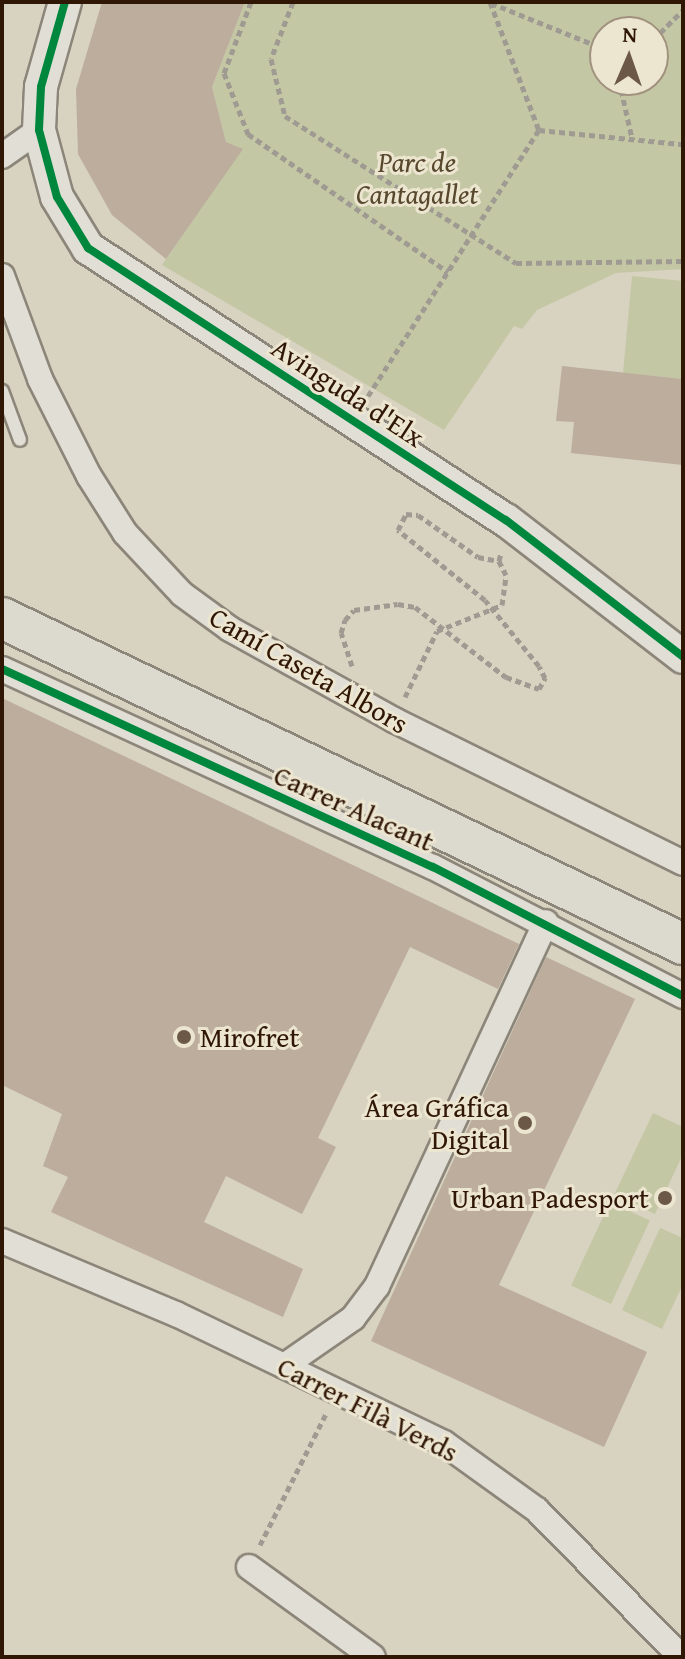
<!DOCTYPE html>
<meta charset="utf-8">
<style>
body{margin:0}
#map{position:relative;width:685px;height:1659px;overflow:hidden;background:#d8d2c0;font-family:"Gentium Book Plus",serif}
div>[style]{position:absolute}
.green>*{inset:0;background:#c4c7a4;transform-origin:0 0}
.building>*{inset:0;background:#bcad9d}
.path>*{height:5px;margin-top:-2.5px;transform-origin:0;background:repeating-linear-gradient(90deg,#a09b92 0 6px,transparent 0 10px)}
.roads{filter:drop-shadow(2px 0 #8c8579) drop-shadow(-2px 0 #8c8579) drop-shadow(0 2px #8c8579) drop-shadow(0 -2px #8c8579)}
.service>*{height:12px;margin:-6px;padding:0 6px;transform-origin:6px;border-radius:6px;background:#e1ded5}
.minor>*{height:24px;margin:-12px;padding:0 12px;transform-origin:12px;border-radius:12px;background:#e1ded5}
.tertiary>*{height:32px;margin:-16px;padding:0 16px;transform-origin:16px;border-radius:16px;background:#e1ded5}
.primary>*{height:40px;margin:-20px;padding:0 20px;transform-origin:20px;border-radius:20px;background:#dcd9ce}
.cycleway>*{height:8px;margin:-4px;padding:0 4px;transform-origin:4px;border-radius:4px;background:#00873e}
.dots>*{width:22px;height:22px;translate:-50% -50%;box-sizing:border-box;border:4px solid #ece5d0;border-radius:50%}
span{translate:-50% -50%;white-space:nowrap;text-align:center;line-height:1.15;-webkit-text-stroke:6px #ece5d0;paint-order:stroke}
.park-label{font-size:28px;color:#57482e;font-style:italic}
.street-label{font-size:28px;color:#301605}
.poi-label{font-size:28px;color:#301605}
.left{translate:0 -50%;text-align:left}
.right{translate:-100% -50%;text-align:right}
.frame{position:absolute;inset:0;border:4px solid #301605;pointer-events:none}
.north{position:absolute;left:589px;top:16px;width:80px;height:80px;box-sizing:border-box;background:#ece5d0;border:2px solid #a1927f;border-radius:50%;rotate:2deg;font-size:22px;font-weight:700;line-height:32px;text-align:center;color:#301605}
.north::after{content:'';display:block;margin:auto;width:28px;height:36px;background:#6b5846;clip-path:polygon(50% 0,100% 100%,50% 72%,0 100%)}
</style>
<div id="map">
<div class="green">
<div style="clip-path:polygon(evenodd,245px 2px,683px 2px,683px 269px,616px 273px,537px 310px,522px 329px,514px 326px,444px 430px,162px 265px,242px 149px,226px 142px,212px 87px,245px 2px,605px 32px,653px 32px,653px 80px,605px 80px,605px 32px)"></div>
<div style="clip-path:polygon(632px 276px,683px 281px,683px 379px,623px 373px)"></div>
<div style="clip-path:polygon(653px 1113px,683px 1127px,683px 1154px,655px 1214px,614px 1195px)"></div>
<div style="left:610px;top:1202px;width:44px;height:92px;rotate:25deg"></div>
<div style="clip-path:polygon(660px 1228px,683px 1238px,683px 1284px,662px 1329px,622px 1310px)"></div>
</div>
<div class="building">
<div style="clip-path:polygon(102px 2px,245px 2px,212px 87px,226px 142px,243px 149px,166px 259px,112px 215px,78px 154px,76px 89px)"></div>
<div style="clip-path:polygon(562px 366px,683px 379px,683px 465px,571px 453px,574px 422px,556px 421px)"></div>
<div style="clip-path:polygon(2px 698px,519px 944px,498px 989px,410px 947px,318px 1138px,336px 1147px,302px 1214px,226px 1176px,204px 1222px,303px 1269px,283px 1317px,51px 1212px,68px 1177px,43px 1166px,62px 1114px,2px 1085px)"></div>
<div style="clip-path:polygon(546px 957px,635px 999px,499px 1285px,647px 1352px,604px 1447px,371px 1341px)"></div>
</div>
<div class="path">
<div style="left:251px;top:2px;width:76px;rotate:110.8deg"></div>
<div style="left:224px;top:73px;width:66px;rotate:68.5deg"></div>
<div style="left:248px;top:134px;width:243px;rotate:34.6deg"></div>
<div style="left:293px;top:2px;width:61px;rotate:111.1deg"></div>
<div style="left:271px;top:59px;width:59px;rotate:76.2deg"></div>
<div style="left:285px;top:116px;width:274px;rotate:32.5deg"></div>
<div style="left:516px;top:263px;width:167px;rotate:-0.7deg"></div>
<div style="left:490px;top:2px;width:137px;rotate:69.1deg"></div>
<div style="left:491px;top:3px;width:123px;rotate:22deg"></div>
<div style="left:653px;top:40px;width:42px;rotate:-45deg"></div>
<div style="left:619px;top:80px;width:59px;rotate:77.4deg"></div>
<div style="left:539px;top:130px;width:145px;rotate:5.6deg"></div>
<div style="left:368px;top:396px;width:316px;rotate:-57.3deg"></div>
<div style="left:352px;top:666px;width:35px;rotate:-108deg"></div>
<div style="left:341px;top:633px;width:14px;rotate:-73deg"></div>
<div style="left:345px;top:620px;width:13px;rotate:-48deg"></div>
<div style="left:354px;top:610px;width:44px;rotate:-7.8deg"></div>
<div style="left:398px;top:604px;width:17px;rotate:10deg"></div>
<div style="left:415px;top:607px;width:115px;rotate:37.6deg"></div>
<div style="left:506px;top:677px;width:35px;rotate:20deg"></div>
<div style="left:539px;top:689px;width:13px;rotate:-61deg"></div>
<div style="left:545px;top:678px;width:13px;rotate:-117deg"></div>
<div style="left:539px;top:666px;width:85px;rotate:-129.3deg"></div>
<div style="left:485px;top:600px;width:112px;rotate:-141.2deg"></div>
<div style="left:398px;top:530px;width:18px;rotate:-63deg"></div>
<div style="left:406px;top:514px;width:12px;rotate:5deg"></div>
<div style="left:418px;top:515px;width:73px;rotate:35deg"></div>
<div style="left:478px;top:557px;width:21px;rotate:11deg"></div>
<div style="left:499px;top:561px;width:9px;rotate:-77deg"></div>
<div style="left:405px;top:697px;width:73px;rotate:-64.1deg"></div>
<div style="left:437px;top:631px;width:70px;rotate:-21.8deg"></div>
<div style="left:502px;top:605px;width:30px;rotate:-82deg"></div>
<div style="left:506px;top:575px;width:16px;rotate:-117deg"></div>
<div style="left:260px;top:1545px;width:147px;rotate:-63.3deg"></div>
</div>
<div class="roads">
<div class="service">
<div style="left:2px;top:391px;width:52px;rotate:69.8deg"></div>
</div>
<div class="minor">
<div style="left:2px;top:156px;width:45px;rotate:-35.1deg"></div>
<div style="left:2px;top:276px;width:110px;rotate:69.7deg"></div>
<div style="left:40px;top:379px;width:109px;rotate:63.2deg"></div>
<div style="left:89px;top:476px;width:67px;rotate:57.7deg"></div>
<div style="left:125px;top:533px;width:83px;rotate:46.9deg"></div>
<div style="left:182px;top:594px;width:59px;rotate:36.1deg"></div>
<div style="left:230px;top:629px;width:188px;rotate:29deg"></div>
<div style="left:394px;top:720px;width:322px;rotate:26.3deg"></div>
<div style="left:2px;top:669px;width:474px;rotate:24.7deg"></div>
<div style="left:433px;top:867px;width:281px;rotate:27.3deg"></div>
<div style="left:2px;top:1241px;width:189px;rotate:22.8deg"></div>
<div style="left:176px;top:1314px;width:297px;rotate:25.7deg"></div>
<div style="left:444px;top:1443px;width:115px;rotate:35.8deg"></div>
<div style="left:537px;top:1510px;width:206px;rotate:45.6deg"></div>
<div style="left:284px;top:1366px;width:84px;rotate:-34.8deg"></div>
<div style="left:353px;top:1318px;width:40px;rotate:-53deg"></div>
<div style="left:377px;top:1286px;width:401px;rotate:-65.1deg"></div>
<div style="left:249px;top:1567px;width:153px;rotate:36deg"></div>
</div>
<div class="tertiary">
<div style="left:65px;top:2px;width:88px;rotate:105.8deg"></div>
<div style="left:41px;top:87px;width:43px;rotate:92.7deg"></div>
<div style="left:39px;top:130px;width:69px;rotate:75deg"></div>
<div style="left:57px;top:197px;width:60px;rotate:58.7deg"></div>
<div style="left:88px;top:248px;width:499px;rotate:33.1deg"></div>
<div style="left:506px;top:520px;width:224px;rotate:37.7deg"></div>
</div>
<div class="primary">
<div style="left:2px;top:618px;width:755px;rotate:25.58deg"></div>
</div>
</div>
<div class="cycleway">
<div style="left:65px;top:2px;width:88px;rotate:105.8deg"></div>
<div style="left:41px;top:87px;width:43px;rotate:92.7deg"></div>
<div style="left:39px;top:130px;width:69px;rotate:75deg"></div>
<div style="left:57px;top:197px;width:60px;rotate:58.7deg"></div>
<div style="left:88px;top:248px;width:499px;rotate:33.1deg"></div>
<div style="left:506px;top:520px;width:224px;rotate:37.7deg"></div>
<div style="left:2px;top:669px;width:474px;rotate:24.7deg"></div>
<div style="left:433px;top:867px;width:281px;rotate:27.3deg"></div>
</div>
<div class="dots">
<div style="left:184px;top:1037px;background:#6b5846"></div>
<div style="left:525px;top:1123px;background:#6b5846"></div>
<div style="left:665px;top:1198px;background:#6b5846"></div>
</div>
<div class="park-label">
<span style="left:417px;top:178px">Parc de<br>Cantagallet</span>
</div>
<div class="street-label">
<span style="left:348px;top:392px;rotate:33deg">Avinguda d'Elx</span>
<span style="left:309px;top:670px;rotate:30deg">Camí Caseta Albors</span>
<span style="left:354px;top:808px;rotate:24deg">Carrer Alacant</span>
<span style="left:368px;top:1409px;rotate:27deg">Carrer Filà Verds</span>
</div>
<div class="poi-label">
<span class="left" style="left:200px;top:1037px">Mirofret</span>
<span class="right" style="left:509px;top:1123px">Área Gráfica<br>Digital</span>
<span class="right" style="left:649px;top:1198px">Urban Padesport</span>
</div>
<div class="frame"></div>
<div class="north">N</div>
</div>
